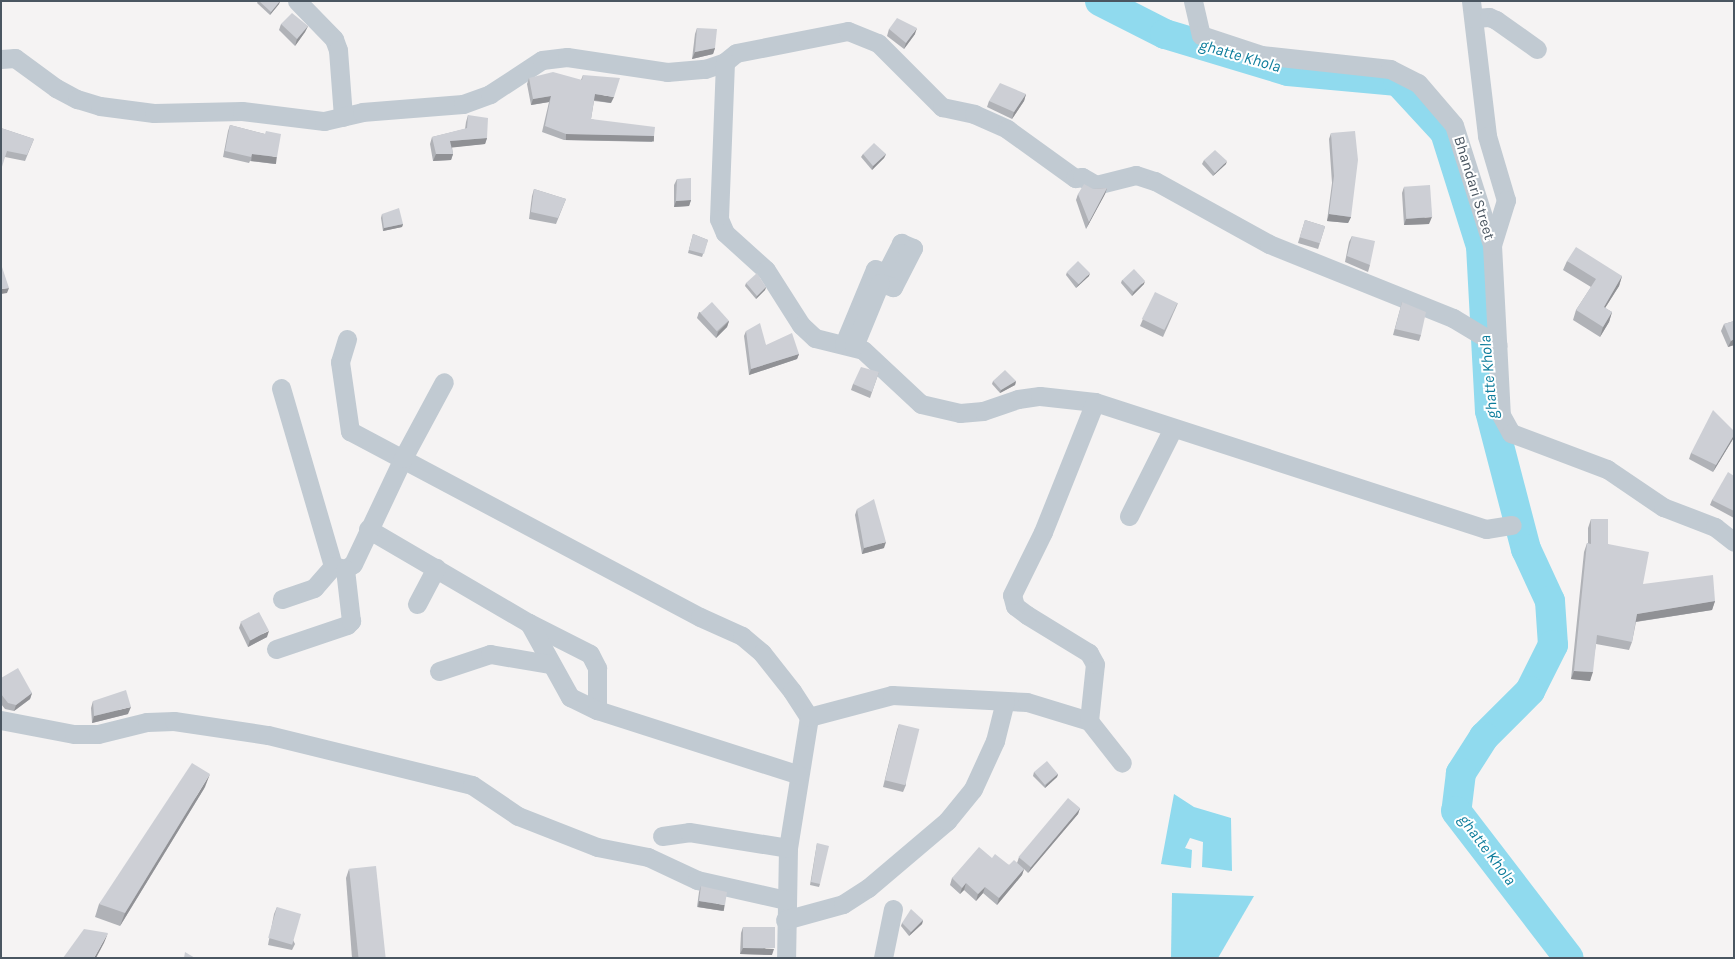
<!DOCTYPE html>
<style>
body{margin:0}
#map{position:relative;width:1735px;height:959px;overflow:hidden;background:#f5f3f3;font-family:Karla,sans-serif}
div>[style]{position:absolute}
.water>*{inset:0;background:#90daee}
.river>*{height:30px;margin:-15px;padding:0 15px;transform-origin:15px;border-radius:15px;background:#90daee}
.minor>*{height:19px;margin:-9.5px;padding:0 9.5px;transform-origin:9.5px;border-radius:9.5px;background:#c1cad2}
.wall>*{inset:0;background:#b0b2b7;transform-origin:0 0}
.shaded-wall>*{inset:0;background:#909195;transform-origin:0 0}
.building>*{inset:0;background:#cdcfd5;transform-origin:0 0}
span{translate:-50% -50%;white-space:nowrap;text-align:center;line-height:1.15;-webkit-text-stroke:4px #fff;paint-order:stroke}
.street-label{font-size:15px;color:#4a5661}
.water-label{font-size:16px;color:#0c7c9b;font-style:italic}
.frame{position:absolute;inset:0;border:2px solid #4a5661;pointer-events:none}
</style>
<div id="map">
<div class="water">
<div style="clip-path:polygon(1174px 794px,1194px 807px,1231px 818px,1232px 871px,1202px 867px,1203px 842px,1190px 838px,1185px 848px,1192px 850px,1191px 868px,1161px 864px)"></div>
<div style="clip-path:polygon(1172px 893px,1254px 896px,1218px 958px,1171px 958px)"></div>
</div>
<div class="river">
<div style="left:1100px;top:1px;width:73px;rotate:26.9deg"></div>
<div style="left:1165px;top:34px;width:128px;rotate:16.7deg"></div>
<div style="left:1288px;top:71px;width:110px;rotate:5.2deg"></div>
<div style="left:1398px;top:81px;width:69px;rotate:47.3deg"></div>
<div style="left:1445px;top:132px;width:120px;rotate:72.5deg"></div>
<div style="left:1481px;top:246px;width:165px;rotate:86.9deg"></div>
<div style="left:1490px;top:411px;width:143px;rotate:75.4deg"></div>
<div style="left:1526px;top:549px;width:57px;rotate:65.2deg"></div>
<div style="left:1550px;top:601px;width:44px;rotate:86.1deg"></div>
<div style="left:1553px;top:645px;width:51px;rotate:116.6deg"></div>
<div style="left:1530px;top:691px;width:65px;rotate:135deg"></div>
<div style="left:1484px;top:737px;width:43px;rotate:122.6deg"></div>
<div style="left:1461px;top:773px;width:38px;rotate:97deg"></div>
<div style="left:1456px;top:811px;width:185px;rotate:52.5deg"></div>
</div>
<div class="minor">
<div style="left:297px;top:1px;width:53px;rotate:45.8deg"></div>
<div style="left:334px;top:39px;width:12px;rotate:70deg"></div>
<div style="left:338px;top:50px;width:67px;rotate:85.7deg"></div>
<div style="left:1193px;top:1px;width:35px;rotate:77deg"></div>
<div style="left:1201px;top:35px;width:63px;rotate:18.4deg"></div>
<div style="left:1261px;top:55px;width:130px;rotate:6.2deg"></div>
<div style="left:1390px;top:69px;width:31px;rotate:27deg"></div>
<div style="left:1418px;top:83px;width:55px;rotate:49.4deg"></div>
<div style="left:1454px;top:125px;width:126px;rotate:72.4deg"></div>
<div style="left:1492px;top:245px;width:170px;rotate:87deg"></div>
<div style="left:1501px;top:415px;width:21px;rotate:61deg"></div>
<div style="left:1511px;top:433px;width:103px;rotate:20.6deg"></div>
<div style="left:1607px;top:469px;width:68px;rotate:34.2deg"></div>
<div style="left:1663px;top:507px;width:56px;rotate:21deg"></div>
<div style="left:1715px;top:527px;width:24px;rotate:38deg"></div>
<div style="left:1471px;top:1px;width:136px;rotate:83.2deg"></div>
<div style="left:1487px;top:136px;width:67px;rotate:73.5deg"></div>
<div style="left:1506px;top:200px;width:47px;rotate:107.3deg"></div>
<div style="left:1474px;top:18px;width:15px;rotate:-4deg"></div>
<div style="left:1489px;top:17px;width:8px;rotate:23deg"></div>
<div style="left:1496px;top:20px;width:50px;rotate:35.3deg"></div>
<div style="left:1px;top:59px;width:14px;rotate:-4deg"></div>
<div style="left:15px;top:58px;width:51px;rotate:36.2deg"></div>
<div style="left:56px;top:88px;width:24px;rotate:28deg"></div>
<div style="left:77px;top:99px;width:24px;rotate:17deg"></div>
<div style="left:100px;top:106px;width:54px;rotate:7.4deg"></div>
<div style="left:154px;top:113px;width:88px;rotate:-1.3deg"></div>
<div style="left:242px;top:111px;width:83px;rotate:7deg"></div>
<div style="left:324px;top:121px;width:39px;rotate:-13deg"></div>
<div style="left:362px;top:112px;width:101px;rotate:-4.5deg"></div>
<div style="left:463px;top:104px;width:29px;rotate:-20deg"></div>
<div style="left:490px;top:94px;width:62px;rotate:-33.2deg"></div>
<div style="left:542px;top:60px;width:25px;rotate:-7deg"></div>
<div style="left:567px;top:57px;width:101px;rotate:8.5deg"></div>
<div style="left:667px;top:72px;width:38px;rotate:-5deg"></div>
<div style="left:705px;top:69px;width:21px;rotate:-19deg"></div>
<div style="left:725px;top:62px;width:14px;rotate:-39deg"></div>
<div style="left:736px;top:53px;width:114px;rotate:-11.1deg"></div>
<div style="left:848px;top:31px;width:32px;rotate:22deg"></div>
<div style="left:878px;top:43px;width:91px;rotate:45deg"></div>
<div style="left:942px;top:107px;width:33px;rotate:12deg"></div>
<div style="left:974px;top:114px;width:36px;rotate:24deg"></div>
<div style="left:1007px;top:129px;width:84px;rotate:35.8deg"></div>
<div style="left:1075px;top:178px;width:7px;rotate:-8deg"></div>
<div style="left:1082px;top:177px;width:16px;rotate:30deg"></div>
<div style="left:1096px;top:185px;width:41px;rotate:-14deg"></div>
<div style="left:1136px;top:175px;width:20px;rotate:18deg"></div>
<div style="left:1155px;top:181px;width:130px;rotate:28.9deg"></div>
<div style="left:1269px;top:244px;width:198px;rotate:21.9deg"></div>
<div style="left:1453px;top:318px;width:52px;rotate:31deg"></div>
<div style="left:725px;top:62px;width:157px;rotate:92.2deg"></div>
<div style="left:719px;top:219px;width:15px;rotate:67deg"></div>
<div style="left:725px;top:233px;width:55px;rotate:42.1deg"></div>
<div style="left:766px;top:270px;width:65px;rotate:57.5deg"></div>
<div style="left:801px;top:325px;width:19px;rotate:43deg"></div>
<div style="left:815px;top:338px;width:49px;rotate:14deg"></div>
<div style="left:863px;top:350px;width:79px;rotate:43deg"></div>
<div style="left:921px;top:404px;width:40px;rotate:13deg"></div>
<div style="left:960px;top:413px;width:23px;rotate:-5deg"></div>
<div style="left:983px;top:411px;width:37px;rotate:-19deg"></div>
<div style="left:1018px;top:399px;width:22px;rotate:-8deg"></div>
<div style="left:1040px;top:396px;width:55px;rotate:6.2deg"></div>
<div style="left:1095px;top:402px;width:411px;rotate:18deg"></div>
<div style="left:1486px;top:529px;width:26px;rotate:-9deg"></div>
<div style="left:347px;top:339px;width:24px;rotate:107deg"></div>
<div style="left:340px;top:362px;width:70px;rotate:81.8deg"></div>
<div style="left:350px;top:431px;width:396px;rotate:28deg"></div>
<div style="left:700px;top:617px;width:46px;rotate:24.3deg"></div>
<div style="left:742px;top:636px;width:26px;rotate:40deg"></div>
<div style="left:762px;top:653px;width:48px;rotate:51.7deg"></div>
<div style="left:792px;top:691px;width:31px;rotate:57deg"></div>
<div style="left:809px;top:717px;width:133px;rotate:99.1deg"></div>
<div style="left:788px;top:848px;width:110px;rotate:91deg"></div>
<div style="left:844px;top:344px;width:81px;rotate:-67.5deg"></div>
<div style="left:875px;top:269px;width:12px;rotate:20deg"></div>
<div style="left:886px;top:273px;width:34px;rotate:-63deg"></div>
<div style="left:901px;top:243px;width:13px;rotate:23deg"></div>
<div style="left:913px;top:248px;width:44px;rotate:117.1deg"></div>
<div style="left:893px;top:287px;width:14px;rotate:-163deg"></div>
<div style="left:880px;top:283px;width:68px;rotate:112.4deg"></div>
<div style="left:281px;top:388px;width:185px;rotate:73.7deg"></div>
<div style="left:1129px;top:516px;width:98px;rotate:-63.4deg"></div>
<div style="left:368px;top:529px;width:186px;rotate:30.3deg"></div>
<div style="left:529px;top:623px;width:68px;rotate:26.9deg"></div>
<div style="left:590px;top:654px;width:16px;rotate:63deg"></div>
<div style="left:597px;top:668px;width:42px;rotate:90deg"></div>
<div style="left:333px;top:566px;width:12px;rotate:14deg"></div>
<div style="left:345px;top:569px;width:9px;rotate:-32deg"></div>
<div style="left:353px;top:564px;width:117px;rotate:-64.7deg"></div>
<div style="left:403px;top:458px;width:86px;rotate:-61.7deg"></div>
<div style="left:282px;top:599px;width:34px;rotate:-19deg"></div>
<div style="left:314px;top:588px;width:29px;rotate:-49deg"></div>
<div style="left:417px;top:604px;width:41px;rotate:-62.2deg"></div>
<div style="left:529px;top:623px;width:85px;rotate:61deg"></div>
<div style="left:570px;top:697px;width:30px;rotate:26deg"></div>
<div style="left:597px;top:710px;width:212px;rotate:17.8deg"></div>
<div style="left:276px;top:649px;width:75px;rotate:-18.7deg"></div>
<div style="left:347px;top:625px;width:6px;rotate:-45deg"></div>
<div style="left:351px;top:621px;width:52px;rotate:-96.6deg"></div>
<div style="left:439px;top:671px;width:54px;rotate:-18.4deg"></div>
<div style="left:490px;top:654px;width:60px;rotate:9.6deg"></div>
<div style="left:809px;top:717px;width:86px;rotate:-14.8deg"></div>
<div style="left:892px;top:695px;width:135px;rotate:3deg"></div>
<div style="left:1027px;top:702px;width:65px;rotate:17deg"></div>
<div style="left:1089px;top:721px;width:53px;rotate:51.8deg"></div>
<div style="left:1px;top:720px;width:74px;rotate:10.9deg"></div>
<div style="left:74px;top:734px;width:24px"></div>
<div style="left:98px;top:734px;width:50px;rotate:-13.8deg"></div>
<div style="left:147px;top:722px;width:27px;rotate:-2deg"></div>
<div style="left:174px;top:721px;width:95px;rotate:8.5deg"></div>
<div style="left:268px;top:735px;width:210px;rotate:13.8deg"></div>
<div style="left:472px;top:785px;width:55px;rotate:34deg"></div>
<div style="left:518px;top:816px;width:85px;rotate:21.4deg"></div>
<div style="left:597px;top:847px;width:52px;rotate:11.1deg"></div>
<div style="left:648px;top:857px;width:54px;rotate:25.1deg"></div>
<div style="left:697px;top:880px;width:91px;rotate:12.7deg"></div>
<div style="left:1089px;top:721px;width:57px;rotate:-84deg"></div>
<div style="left:1095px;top:664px;width:13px;rotate:-119deg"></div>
<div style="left:1089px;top:653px;width:73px;rotate:-148.5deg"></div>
<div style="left:1027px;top:615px;width:15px;rotate:-143deg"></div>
<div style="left:1015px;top:606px;width:11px;rotate:-105deg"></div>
<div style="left:1012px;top:595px;width:70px;rotate:-63.8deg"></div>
<div style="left:1043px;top:532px;width:140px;rotate:-68.2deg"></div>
<div style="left:662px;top:836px;width:27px;rotate:-8deg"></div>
<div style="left:689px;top:832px;width:100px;rotate:9.2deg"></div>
<div style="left:785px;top:920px;width:60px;rotate:-15.4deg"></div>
<div style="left:843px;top:904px;width:30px;rotate:-33deg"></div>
<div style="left:868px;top:888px;width:104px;rotate:-40.3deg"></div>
<div style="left:947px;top:821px;width:41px;rotate:-50.9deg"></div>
<div style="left:973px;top:789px;width:53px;rotate:-65.4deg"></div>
<div style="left:995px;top:741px;width:41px;rotate:-76deg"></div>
<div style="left:883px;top:958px;width:50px;rotate:-78.5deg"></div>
</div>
<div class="wall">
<div style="clip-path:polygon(258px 1px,280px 1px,279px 4px,270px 15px,257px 3px)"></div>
<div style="clip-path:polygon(281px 24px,308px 26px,305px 32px,295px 46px,279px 30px)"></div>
<div style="clip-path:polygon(697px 28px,715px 48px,713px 54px,692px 59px,695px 34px)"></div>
<div style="clip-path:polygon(889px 29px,915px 34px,904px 49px,887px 36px)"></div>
<div style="clip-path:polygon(583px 75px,611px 103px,594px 101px,591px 119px,654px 136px,652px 142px,564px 140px,542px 132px,549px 102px,531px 105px,527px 84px,529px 78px,581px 80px)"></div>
<div style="clip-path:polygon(1026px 94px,1024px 101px,1012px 119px,987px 107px,989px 101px)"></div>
<div style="clip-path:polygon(468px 115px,487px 138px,485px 144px,452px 147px,453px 154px,451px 160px,433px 161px,430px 144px,432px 137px,465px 129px,466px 122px)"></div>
<div style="clip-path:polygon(230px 125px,265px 134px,275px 164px,250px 161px,249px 163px,223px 157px,228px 131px)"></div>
<div style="clip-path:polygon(1px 128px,34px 139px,25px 161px,5px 157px)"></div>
<div style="clip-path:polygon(1331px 133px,1351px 217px,1348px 223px,1327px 221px,1332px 183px,1329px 139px)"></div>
<div style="clip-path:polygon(863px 154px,886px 154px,884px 158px,872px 170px,861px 157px)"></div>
<div style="clip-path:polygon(1204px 160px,1226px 164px,1213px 176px,1202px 164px)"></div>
<div style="clip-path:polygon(677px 179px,691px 200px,689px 206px,674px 207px,674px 185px)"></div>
<div style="clip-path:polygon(1404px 187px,1429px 224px,1404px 225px,1402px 193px)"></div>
<div style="clip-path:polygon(1107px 188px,1105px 194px,1086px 229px,1076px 200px,1078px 194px,1093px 189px)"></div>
<div style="clip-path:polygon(534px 189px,566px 199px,556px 224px,529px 219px,532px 196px)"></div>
<div style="clip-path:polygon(382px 214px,403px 224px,402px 227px,383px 231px,381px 218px)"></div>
<div style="left:1305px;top:220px;width:21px;height:24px;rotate:17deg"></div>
<div style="clip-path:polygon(693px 234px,708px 240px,702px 257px,688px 253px)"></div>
<div style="clip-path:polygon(1352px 236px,1370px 265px,1368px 272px,1345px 262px,1349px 242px)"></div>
<div style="clip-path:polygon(1567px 261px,1622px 276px,1619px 286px,1605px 308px,1612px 312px,1609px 322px,1600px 337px,1573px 320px,1576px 310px,1591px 287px,1563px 270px)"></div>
<div style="clip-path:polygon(1067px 272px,1089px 276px,1076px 288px,1066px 275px)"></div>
<div style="clip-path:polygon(1122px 280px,1144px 284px,1132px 296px,1121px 283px)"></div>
<div style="clip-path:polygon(746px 283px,766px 287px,765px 290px,756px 299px,745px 286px)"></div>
<div style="clip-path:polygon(1402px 302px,1421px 335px,1419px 341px,1393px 335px)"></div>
<div style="clip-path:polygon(1178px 303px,1163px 337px,1140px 326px,1143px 319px)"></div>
<div style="clip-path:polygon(699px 312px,729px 321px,727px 327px,716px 338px,697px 318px)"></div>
<div style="clip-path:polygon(1734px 321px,1734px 345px,1728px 347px,1721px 331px,1724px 324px)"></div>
<div style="clip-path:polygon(746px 331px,766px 345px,799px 354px,797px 359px,749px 375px,744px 336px)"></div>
<div style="clip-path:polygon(879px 372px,870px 398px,851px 390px,853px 384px)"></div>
<div style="clip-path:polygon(993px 381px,1016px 381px,1015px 385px,1000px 393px,992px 384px)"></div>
<div style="clip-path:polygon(1734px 431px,1734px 436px,1733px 439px,1713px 472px,1689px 459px,1691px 453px)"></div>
<div style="clip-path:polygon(1734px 476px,1734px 518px,1710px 505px,1712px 500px)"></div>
<div style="clip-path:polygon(857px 509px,884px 548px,862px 554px,855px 515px)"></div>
<div style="clip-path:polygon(1591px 519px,1608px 544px,1643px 584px,1715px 601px,1712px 610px,1636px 622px,1632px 642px,1629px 650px,1596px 644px,1590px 681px,1571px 679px,1584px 552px,1587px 543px,1588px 543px,1588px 528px)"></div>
<div style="clip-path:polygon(241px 622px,267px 637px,248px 647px,239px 628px)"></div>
<div style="clip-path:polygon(1px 678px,32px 693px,30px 699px,14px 711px,5px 709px,1px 704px)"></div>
<div style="clip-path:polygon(93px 701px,128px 714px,92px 723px,91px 708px)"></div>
<div style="clip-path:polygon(899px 724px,906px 785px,903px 792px,883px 787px,897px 730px)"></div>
<div style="clip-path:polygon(1034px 772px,1058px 774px,1057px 777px,1045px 788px,1033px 776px)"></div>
<div style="clip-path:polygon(205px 787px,120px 926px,95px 917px,99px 904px)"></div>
<div style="clip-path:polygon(1080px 808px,1078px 814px,1028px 873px,1024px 869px,1022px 875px,997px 905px,983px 893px,976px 901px,964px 890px,960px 894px,950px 885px,952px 878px,992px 858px,1009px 865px,1017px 863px,1019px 857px)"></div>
<div style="clip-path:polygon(817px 843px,820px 884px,819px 887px,810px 885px)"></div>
<div style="clip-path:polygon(349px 869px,385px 958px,352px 958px,346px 878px)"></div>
<div style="clip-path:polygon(701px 886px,723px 911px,697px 907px,699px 892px)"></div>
<div style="clip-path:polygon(277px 907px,295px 944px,292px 950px,268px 945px,274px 914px)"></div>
<div style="clip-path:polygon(923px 920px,922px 924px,909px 936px,901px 926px,902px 923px)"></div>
<div style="clip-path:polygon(743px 927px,772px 955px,740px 954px,741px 933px)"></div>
</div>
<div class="shaded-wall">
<div style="clip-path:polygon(280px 1px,279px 4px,270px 15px,271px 12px)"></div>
<div style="clip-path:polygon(308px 26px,305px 32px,295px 46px,297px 39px)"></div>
<div style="clip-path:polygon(917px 28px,915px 34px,904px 49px,906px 43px)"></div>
<div style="clip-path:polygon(715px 48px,713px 54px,692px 59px,695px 52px)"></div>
<div style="clip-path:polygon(595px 94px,614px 97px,611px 103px,593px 100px)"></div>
<div style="clip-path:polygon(1026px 94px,1024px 101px,1012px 119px,1014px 112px)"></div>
<div style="clip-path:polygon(551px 96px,549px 102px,531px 105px,533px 99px)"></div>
<div style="left:566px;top:134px;width:88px;height:6px;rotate:1deg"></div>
<div style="clip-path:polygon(487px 138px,485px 144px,448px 148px,450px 141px)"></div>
<div style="left:252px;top:154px;width:25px;height:7px;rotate:7deg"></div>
<div style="clip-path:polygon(436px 154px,453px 154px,451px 160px,433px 161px)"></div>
<div style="clip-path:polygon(886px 154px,884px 158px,872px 170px,873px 166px)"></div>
<div style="clip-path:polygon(1227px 161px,1226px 164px,1213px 176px,1215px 173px)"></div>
<div style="clip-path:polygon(1107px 188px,1105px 194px,1086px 229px,1089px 222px)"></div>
<div style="clip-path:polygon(691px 200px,689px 206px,674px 207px,676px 201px)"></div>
<div style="clip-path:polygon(1329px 214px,1351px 217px,1348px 223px,1327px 221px)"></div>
<div style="clip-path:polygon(1432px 217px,1429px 224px,1404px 225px,1406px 219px)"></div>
<div style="clip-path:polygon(403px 224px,402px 227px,383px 231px,384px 228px)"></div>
<div style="clip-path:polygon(1090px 273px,1089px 276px,1076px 288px,1078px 285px)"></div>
<div style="clip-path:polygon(1622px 276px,1619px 286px,1600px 316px,1604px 307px)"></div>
<div style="clip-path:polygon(1145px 281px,1144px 284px,1132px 296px,1133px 293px)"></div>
<div style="clip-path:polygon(766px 287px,765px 290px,756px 299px,757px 296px)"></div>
<div style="clip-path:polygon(9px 288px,7px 293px,1px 294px,1px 289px)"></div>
<div style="clip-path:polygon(1612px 312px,1609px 322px,1600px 337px,1603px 327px)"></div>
<div style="clip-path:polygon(729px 321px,727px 327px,716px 338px,718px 332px)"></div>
<div style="clip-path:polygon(1734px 339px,1734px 345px,1728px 347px,1731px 341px)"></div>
<div style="clip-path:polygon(799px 354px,797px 359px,749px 375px,751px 369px)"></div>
<div style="clip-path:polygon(1016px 381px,1015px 385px,1000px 393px,1001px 390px)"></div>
<div style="clip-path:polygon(1734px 435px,1733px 439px,1713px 472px,1716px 465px)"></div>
<div style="clip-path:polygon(886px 542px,884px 548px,862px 554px,864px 548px)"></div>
<div style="clip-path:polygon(1715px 601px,1712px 610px,1634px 622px,1637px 614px)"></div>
<div style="clip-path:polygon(269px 631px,267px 637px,248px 647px,250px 640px)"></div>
<div style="clip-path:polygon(1574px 671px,1593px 672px,1590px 681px,1571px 679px)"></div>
<div style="clip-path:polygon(32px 693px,30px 699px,14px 711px,16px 705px)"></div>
<div style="clip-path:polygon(131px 707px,128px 714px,92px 723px,94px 716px)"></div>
<div style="clip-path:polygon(210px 774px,205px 787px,120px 926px,125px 913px)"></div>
<div style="clip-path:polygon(1058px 774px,1057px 777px,1045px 788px,1046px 785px)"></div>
<div style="clip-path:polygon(1080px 808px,1078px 814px,1028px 873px,1031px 867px)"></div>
<div style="clip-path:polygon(1024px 869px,1022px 875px,997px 905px,999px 898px)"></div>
<div style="clip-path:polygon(966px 883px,964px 890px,960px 894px,962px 888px)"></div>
<div style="clip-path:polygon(985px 887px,983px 893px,976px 901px,978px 894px)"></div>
<div style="left:699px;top:901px;width:26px;height:6px;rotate:9deg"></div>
<div style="clip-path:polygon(923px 920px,922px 924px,909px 936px,911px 932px)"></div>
<div style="clip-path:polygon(108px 933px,104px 943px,96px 958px,94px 958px)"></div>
<div style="clip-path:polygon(743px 948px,774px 949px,772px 955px,740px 954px)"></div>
</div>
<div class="building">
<div style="clip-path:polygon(259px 1px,280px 1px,271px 12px)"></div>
<div style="clip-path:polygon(292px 13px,308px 26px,297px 39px,281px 24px)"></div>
<div style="clip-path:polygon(897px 18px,917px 28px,906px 43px,889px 29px)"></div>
<div style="clip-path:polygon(697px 28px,717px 29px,715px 48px,695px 52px)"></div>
<div style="clip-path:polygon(553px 72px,582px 80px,583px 75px,620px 78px,614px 97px,595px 94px,591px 119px,655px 127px,654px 136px,566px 134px,545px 126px,551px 96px,533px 99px,529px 78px)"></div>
<div style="clip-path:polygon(1000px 83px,1026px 94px,1014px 112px,989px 101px)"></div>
<div style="clip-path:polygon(468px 115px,488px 118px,487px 138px,450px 141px,453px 154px,436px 154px,432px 137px,467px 128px)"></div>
<div style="clip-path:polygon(230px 125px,265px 134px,266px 131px,281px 134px,277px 157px,252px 154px,251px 157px,225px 151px)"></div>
<div style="clip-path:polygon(1px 128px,34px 139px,27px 155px,7px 151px,1px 170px)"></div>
<div style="clip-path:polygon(1355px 131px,1358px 160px,1351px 217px,1329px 214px,1334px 176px,1331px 133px)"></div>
<div style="clip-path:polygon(874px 143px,886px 154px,873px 166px,863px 154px)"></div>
<div style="clip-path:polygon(1215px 150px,1227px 161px,1215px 173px,1204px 160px)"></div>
<div style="clip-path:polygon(691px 178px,691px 200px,676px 201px,677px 179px)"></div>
<div style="clip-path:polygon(1084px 184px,1093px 189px,1107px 188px,1089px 222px,1078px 194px)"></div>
<div style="left:1430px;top:185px;width:32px;height:26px;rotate:86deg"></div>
<div style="clip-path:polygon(534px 189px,566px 199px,558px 218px,531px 212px)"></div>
<div style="clip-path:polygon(399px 208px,403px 224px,384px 228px,382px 214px)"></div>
<div style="left:1305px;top:220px;width:21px;height:18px;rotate:17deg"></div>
<div style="clip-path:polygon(693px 234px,708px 240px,704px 254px,689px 250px)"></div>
<div style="clip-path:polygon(1352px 236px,1375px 241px,1370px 265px,1347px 256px)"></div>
<div style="clip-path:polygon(1576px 247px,1622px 276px,1604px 307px,1612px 312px,1603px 327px,1576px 310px,1596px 279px,1567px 261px)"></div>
<div style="left:1078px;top:261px;width:17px;height:16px;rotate:45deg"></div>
<div style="clip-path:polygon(1px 264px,9px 288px,1px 289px)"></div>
<div style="left:1134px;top:269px;width:16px;height:16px;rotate:47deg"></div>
<div style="clip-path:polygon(757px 273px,766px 287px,757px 296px,746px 283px)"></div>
<div style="left:1155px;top:292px;width:25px;height:30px;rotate:26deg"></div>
<div style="left:712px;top:302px;width:25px;height:16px;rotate:48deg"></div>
<div style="clip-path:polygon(1402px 302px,1426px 312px,1421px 335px,1395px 329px)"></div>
<div style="clip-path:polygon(1734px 321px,1734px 339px,1731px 341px,1724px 324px)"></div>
<div style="clip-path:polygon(760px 323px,766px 345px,792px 333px,799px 354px,751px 369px,746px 331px)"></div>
<div style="clip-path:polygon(861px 367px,879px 372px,872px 392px,853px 384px)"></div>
<div style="clip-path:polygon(1005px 370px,1016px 381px,1001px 390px,993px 381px)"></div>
<div style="clip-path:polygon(1713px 410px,1734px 431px,1734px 435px,1716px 465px,1691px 453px)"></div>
<div style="clip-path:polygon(1728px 472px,1734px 476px,1734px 511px,1712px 500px)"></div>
<div style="clip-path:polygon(874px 499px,886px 542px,864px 548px,857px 509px)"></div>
<div style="clip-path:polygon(1591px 519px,1608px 519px,1608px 544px,1649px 552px,1643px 584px,1713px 575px,1715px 601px,1637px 614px,1632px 642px,1597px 635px,1593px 672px,1574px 671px,1587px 543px,1591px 544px)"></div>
<div style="left:259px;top:612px;width:21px;height:21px;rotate:62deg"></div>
<div style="clip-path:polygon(18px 668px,32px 693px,16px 705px,8px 703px,1px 694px,1px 678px)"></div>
<div style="clip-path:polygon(126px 690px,131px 707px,94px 716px,93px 701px)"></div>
<div style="left:899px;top:724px;width:21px;height:58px;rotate:14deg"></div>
<div style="left:1047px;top:761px;width:17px;height:17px;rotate:50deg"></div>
<div style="clip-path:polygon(192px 763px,210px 774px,125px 913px,99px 904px)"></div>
<div style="left:1068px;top:798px;width:16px;height:77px;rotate:40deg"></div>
<div style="clip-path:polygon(817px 843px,829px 846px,820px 884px,811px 882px)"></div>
<div style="clip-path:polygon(979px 847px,992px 858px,995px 854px,1009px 865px,1014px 860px,1024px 869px,999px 898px,985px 887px,978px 894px,966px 883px,962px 888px,952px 878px)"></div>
<div style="left:376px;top:866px;width:92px;height:27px;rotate:84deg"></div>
<div style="clip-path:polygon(701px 886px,727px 892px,725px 905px,699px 901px)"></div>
<div style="left:277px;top:907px;width:25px;height:32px;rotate:16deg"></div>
<div style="clip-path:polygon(911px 909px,923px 920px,911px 932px,902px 923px)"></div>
<div style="left:743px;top:927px;width:32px;height:21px"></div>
<div style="clip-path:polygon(84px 929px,108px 933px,94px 958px,63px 958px)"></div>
<div style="clip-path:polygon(185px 952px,195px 958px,184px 958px)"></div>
</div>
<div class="street-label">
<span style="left:1474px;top:188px;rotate:73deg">Bhandari Street</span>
</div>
<div class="water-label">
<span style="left:1240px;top:56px;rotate:16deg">ghatte Khola</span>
<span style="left:1489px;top:377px;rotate:-95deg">ghatte Khola</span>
<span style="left:1487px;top:850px;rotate:53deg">ghatte Khola</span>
</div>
<div class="frame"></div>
</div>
